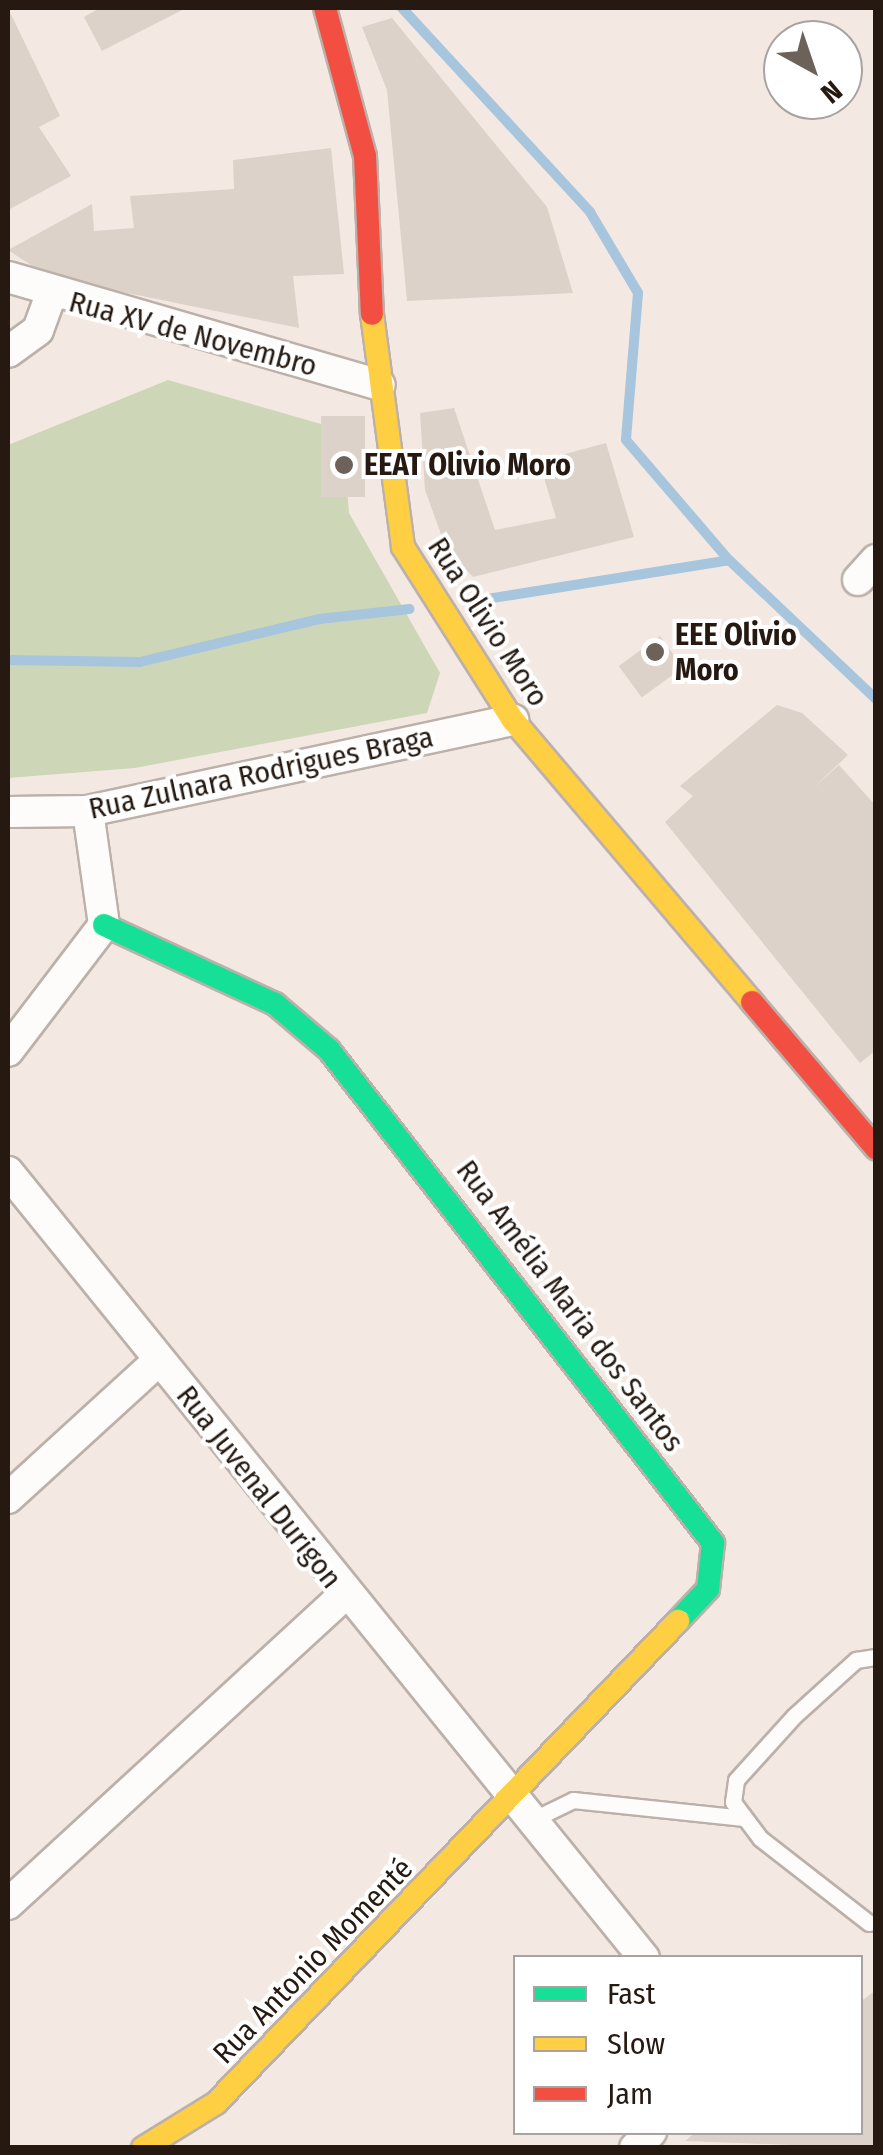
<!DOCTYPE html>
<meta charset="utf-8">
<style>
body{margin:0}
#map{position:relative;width:883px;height:2155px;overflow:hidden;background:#f4e9e2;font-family:"Fira Sans Condensed",sans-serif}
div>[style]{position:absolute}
.forest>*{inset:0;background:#cdd6b7}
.stream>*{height:10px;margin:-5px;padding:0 5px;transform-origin:5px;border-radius:5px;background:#a7c5dc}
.building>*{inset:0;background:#dcd2ca;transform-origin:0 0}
.roads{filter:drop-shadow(2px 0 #bcb1aa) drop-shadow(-2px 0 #bcb1aa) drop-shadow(0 2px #bcb1aa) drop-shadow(0 -2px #bcb1aa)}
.lane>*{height:15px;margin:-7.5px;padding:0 7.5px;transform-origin:7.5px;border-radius:7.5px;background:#fdfcfb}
.street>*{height:30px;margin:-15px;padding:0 15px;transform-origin:15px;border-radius:15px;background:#fdfcfb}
.fast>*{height:22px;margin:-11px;padding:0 11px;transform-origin:11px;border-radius:11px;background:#16e098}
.slow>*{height:22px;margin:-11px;padding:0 11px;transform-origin:11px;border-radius:11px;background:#ffcf43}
.jam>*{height:22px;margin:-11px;padding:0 11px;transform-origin:11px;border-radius:11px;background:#f24e42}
.dots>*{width:28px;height:28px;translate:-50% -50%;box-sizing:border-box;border:5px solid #fff;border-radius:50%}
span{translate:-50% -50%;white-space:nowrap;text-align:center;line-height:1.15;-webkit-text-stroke:8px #fff;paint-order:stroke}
.street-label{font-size:30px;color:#251911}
.poi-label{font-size:30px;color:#251911;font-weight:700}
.left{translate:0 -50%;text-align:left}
.frame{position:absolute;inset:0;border:10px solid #251911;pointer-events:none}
.legend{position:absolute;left:513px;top:1955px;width:350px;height:180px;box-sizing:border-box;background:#fff;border:2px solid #a8a3a0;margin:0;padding:12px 18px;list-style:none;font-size:30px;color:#251911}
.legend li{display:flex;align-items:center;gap:20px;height:50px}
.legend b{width:50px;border:2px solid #a8a3a0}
.north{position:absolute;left:763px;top:20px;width:100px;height:100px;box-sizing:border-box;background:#fff;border:2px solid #a8a3a0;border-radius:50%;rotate:140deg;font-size:28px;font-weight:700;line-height:40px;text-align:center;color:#251911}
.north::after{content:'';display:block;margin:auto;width:35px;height:45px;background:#6d625a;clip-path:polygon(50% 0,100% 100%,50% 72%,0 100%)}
</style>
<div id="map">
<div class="forest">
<div style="clip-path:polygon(168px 380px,342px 430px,349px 513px,440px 673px,427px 713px,135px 768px,8px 778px,8px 445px)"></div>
</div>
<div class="stream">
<div style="left:402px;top:8px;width:277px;rotate:47.3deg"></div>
<div style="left:590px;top:212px;width:94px;rotate:59.3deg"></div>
<div style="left:638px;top:293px;width:147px;rotate:94.7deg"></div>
<div style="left:626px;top:440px;width:158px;rotate:49.4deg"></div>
<div style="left:729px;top:560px;width:202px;rotate:43.4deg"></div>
<div style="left:468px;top:602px;width:264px;rotate:-9.1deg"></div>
<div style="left:8px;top:660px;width:132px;rotate:0.9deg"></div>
<div style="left:140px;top:662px;width:184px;rotate:-13.5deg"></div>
<div style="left:319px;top:619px;width:91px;rotate:-6.3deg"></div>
</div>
<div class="building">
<div style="clip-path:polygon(8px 8px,60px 116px,39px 127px,71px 176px,8px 210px)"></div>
<div style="clip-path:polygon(100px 8px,186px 8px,102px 51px,84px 17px)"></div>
<div style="clip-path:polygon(392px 18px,547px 207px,573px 293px,407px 301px,387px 90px,362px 27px)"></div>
<div style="clip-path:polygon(331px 148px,344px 274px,293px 276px,299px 328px,49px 277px,8px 250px,92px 204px,94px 231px,134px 228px,130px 196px,234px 189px,233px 160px)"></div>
<div style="clip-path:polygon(454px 408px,495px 530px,556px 518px,539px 461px,606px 443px,634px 537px,473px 577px,446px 548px,425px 490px,420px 413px)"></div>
<div style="left:365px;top:416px;width:81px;height:44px;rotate:90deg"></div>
<div style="left:660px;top:636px;width:39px;height:51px;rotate:54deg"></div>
<div style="clip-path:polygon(777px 705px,802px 713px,848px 755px,812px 789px,839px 765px,876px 806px,876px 1050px,860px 1063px,665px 822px,693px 796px,680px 786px)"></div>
<div style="clip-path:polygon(876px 1990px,876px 2148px,685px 2141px,696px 2132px,860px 2132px,860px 2002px)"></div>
</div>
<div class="roads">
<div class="lane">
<div style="left:530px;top:1821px;width:48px;rotate:-26deg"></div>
<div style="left:573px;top:1800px;width:172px;rotate:6deg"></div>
<div style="left:869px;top:1923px;width:138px;rotate:-142.1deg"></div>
<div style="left:760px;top:1838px;width:45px;rotate:-126.9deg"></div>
<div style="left:733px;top:1802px;width:22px;rotate:-82deg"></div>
<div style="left:736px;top:1780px;width:86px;rotate:-47.8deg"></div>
<div style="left:794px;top:1716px;width:84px;rotate:-42.1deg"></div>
<div style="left:856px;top:1660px;width:20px;rotate:-9deg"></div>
</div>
<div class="street">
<div style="left:8px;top:277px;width:387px;rotate:16.2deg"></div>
<div style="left:8px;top:352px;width:37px;rotate:-36deg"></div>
<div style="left:38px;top:330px;width:38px;rotate:-70deg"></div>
<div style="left:858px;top:580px;width:27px;rotate:-48deg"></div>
<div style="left:8px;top:812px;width:80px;rotate:-0.7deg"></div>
<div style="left:88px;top:811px;width:435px;rotate:-12.1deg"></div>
<div style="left:8px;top:1051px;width:158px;rotate:-52.7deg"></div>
<div style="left:104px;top:925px;width:115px;rotate:-98deg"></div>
<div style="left:8px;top:1172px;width:1011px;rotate:51.02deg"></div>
<div style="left:8px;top:1498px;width:205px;rotate:-42.4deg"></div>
<div style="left:8px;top:1904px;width:456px;rotate:-42.6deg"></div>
<div style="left:635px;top:2148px;width:23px;rotate:-45deg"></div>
</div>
<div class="fast">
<div style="left:104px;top:925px;width:188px;rotate:24.8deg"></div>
<div style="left:275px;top:1004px;width:71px;rotate:40.4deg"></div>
<div style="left:329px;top:1050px;width:625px;rotate:52.08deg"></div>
<div style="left:713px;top:1543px;width:46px;rotate:96.2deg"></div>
<div style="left:708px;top:1589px;width:44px;rotate:133.2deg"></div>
</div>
<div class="slow">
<div style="left:372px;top:314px;width:235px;rotate:82.4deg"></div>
<div style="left:403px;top:547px;width:205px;rotate:57.6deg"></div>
<div style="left:513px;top:720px;width:370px;rotate:49.7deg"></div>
<div style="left:143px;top:2148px;width:86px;rotate:-31.7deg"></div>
<div style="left:216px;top:2103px;width:668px;rotate:-46.21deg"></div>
</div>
<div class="jam">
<div style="left:325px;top:8px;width:153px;rotate:74.9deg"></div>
<div style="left:365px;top:156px;width:158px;rotate:87.5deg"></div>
<div style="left:752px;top:1002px;width:192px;rotate:49.7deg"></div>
</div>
</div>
<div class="dots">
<div style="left:344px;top:465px;background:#6d625a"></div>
<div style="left:655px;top:652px;background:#6d625a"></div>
</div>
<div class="street-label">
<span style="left:193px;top:334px;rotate:15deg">Rua XV de Novembro</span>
<span style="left:488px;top:622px;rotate:57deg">Rua Olivio Moro</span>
<span style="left:261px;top:773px;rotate:-12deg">Rua Zulnara Rodrigues Braga</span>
<span style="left:570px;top:1306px;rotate:53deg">Rua Amélia Maria dos Santos</span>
<span style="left:259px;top:1487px;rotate:52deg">Rua Juvenal Durigon</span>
<span style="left:313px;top:1961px;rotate:-46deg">Rua Antonio Momenté</span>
</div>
<div class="poi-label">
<span class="left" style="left:364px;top:465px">EEAT Olivio Moro</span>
<span class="left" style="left:675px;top:652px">EEE Olivio<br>Moro</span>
</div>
<div class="frame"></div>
<ul class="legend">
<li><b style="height:12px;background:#16e098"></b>Fast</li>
<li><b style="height:12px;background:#ffcf43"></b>Slow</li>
<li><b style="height:12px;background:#f24e42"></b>Jam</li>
</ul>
<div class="north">N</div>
</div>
